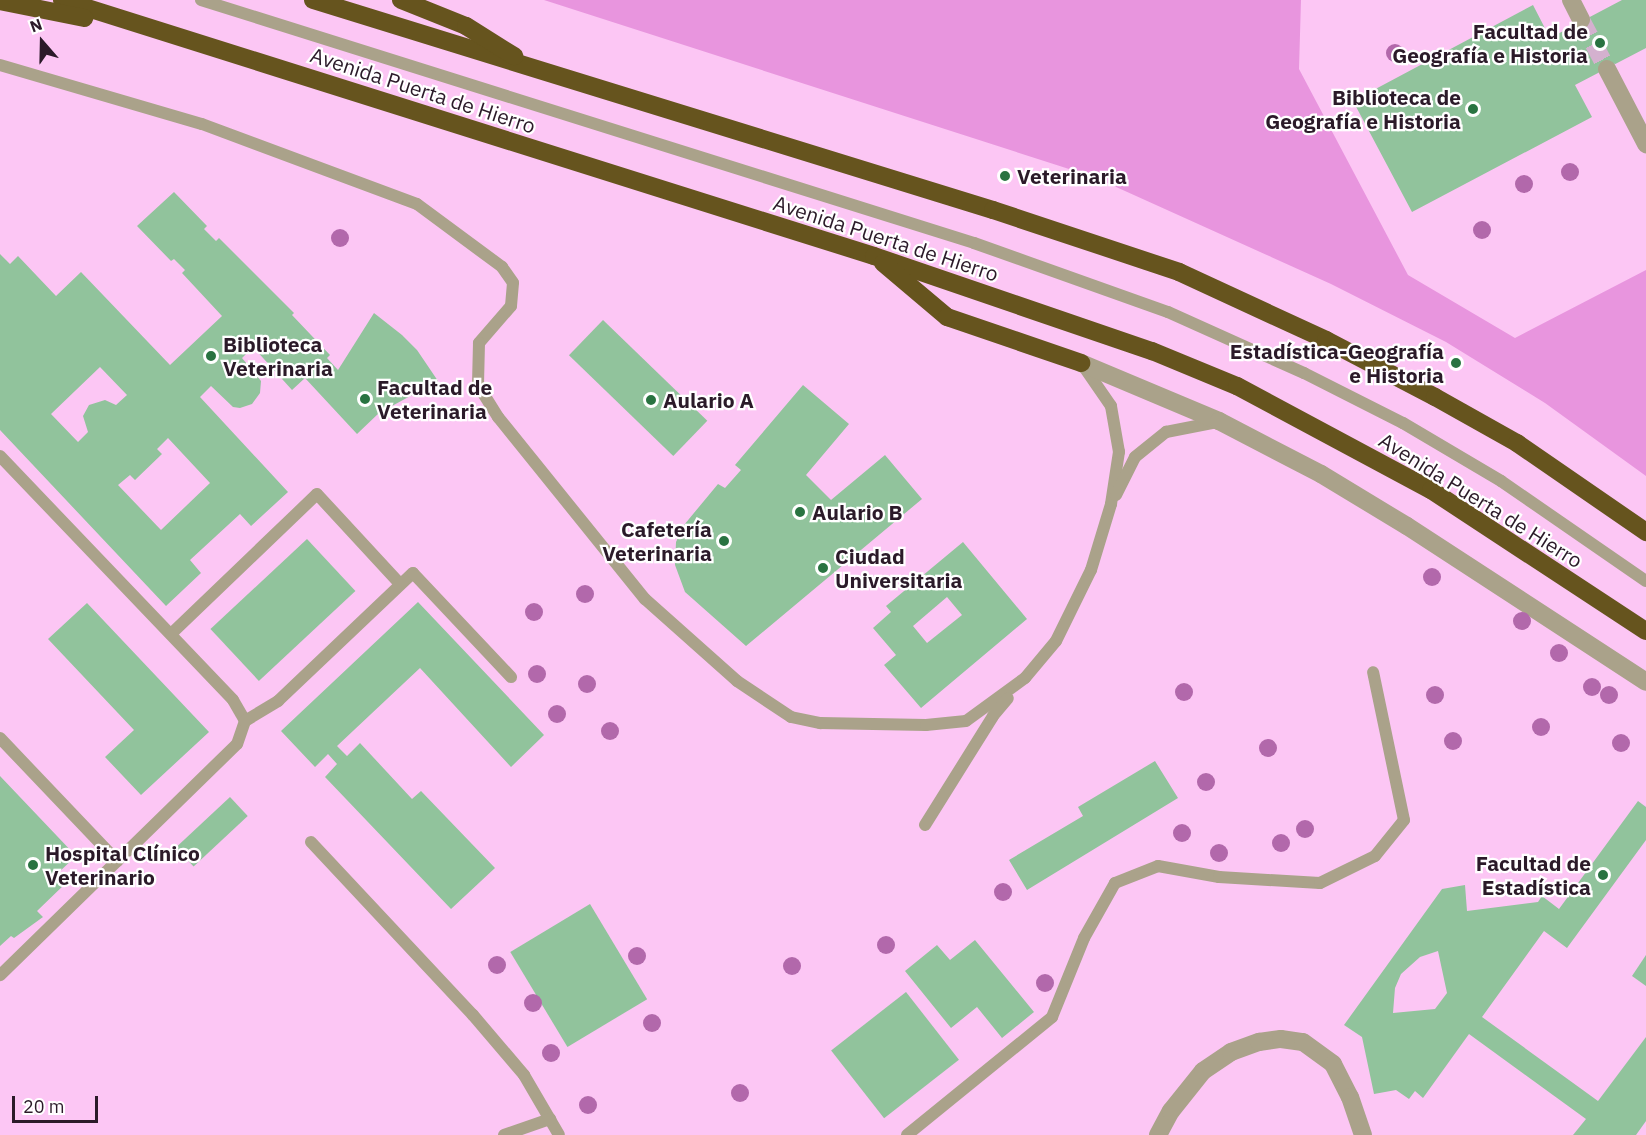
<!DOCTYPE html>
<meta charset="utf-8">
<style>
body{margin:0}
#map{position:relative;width:1646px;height:1135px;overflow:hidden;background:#fed7f8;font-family:"IBM Plex Sans",sans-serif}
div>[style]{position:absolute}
.built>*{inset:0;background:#fcc6f4;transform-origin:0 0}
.forest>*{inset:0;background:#e895de}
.building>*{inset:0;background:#91c39c;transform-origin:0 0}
.street-tunnel>*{height:18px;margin-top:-9px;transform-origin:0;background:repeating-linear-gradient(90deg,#d4b1cf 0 18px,transparent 0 27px)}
.lane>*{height:12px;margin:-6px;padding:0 6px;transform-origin:6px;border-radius:6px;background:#aaa28a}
.street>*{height:18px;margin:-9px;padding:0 9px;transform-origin:9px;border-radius:9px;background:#aaa28a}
.highway>*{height:18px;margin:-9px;padding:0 9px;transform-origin:9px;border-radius:9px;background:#66541e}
.trees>*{width:18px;height:18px;margin:-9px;border-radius:50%;background:#b268ab}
.dots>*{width:16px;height:16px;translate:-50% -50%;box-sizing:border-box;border:3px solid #fff;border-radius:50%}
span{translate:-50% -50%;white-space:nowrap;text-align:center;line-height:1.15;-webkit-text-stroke:4.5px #fff;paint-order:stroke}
.poi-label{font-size:21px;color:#2b1a29;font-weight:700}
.right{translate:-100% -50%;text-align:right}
.left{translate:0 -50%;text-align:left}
.street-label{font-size:21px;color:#2b1a29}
.north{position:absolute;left:12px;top:12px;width:60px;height:60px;-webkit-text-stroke:4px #fff;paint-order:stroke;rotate:340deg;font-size:16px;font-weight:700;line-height:24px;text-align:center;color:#2b1a29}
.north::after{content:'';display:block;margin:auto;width:21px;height:27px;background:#2b1a29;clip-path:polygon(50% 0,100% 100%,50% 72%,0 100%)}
.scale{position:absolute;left:12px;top:1096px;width:86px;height:27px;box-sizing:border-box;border:3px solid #2b1a29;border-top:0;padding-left:8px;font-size:18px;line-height:21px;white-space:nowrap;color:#2b1a29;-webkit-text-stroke:4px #fff;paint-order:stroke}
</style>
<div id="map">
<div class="built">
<div style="left:0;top:0;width:1646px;height:1135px"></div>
</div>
<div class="forest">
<div style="clip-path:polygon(544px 0,1301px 0,1299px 69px,1408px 275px,1515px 338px,1646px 270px,1646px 476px,1545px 403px,1446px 342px,1331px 284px,1094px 177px)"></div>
</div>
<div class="building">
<div style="clip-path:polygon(1622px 0,1646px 0,1646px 48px,1575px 85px,1592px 117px,1412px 212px,1353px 101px,1533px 5px,1550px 38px)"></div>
<div style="clip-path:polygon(evenodd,174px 192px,207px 226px,204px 229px,216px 241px,219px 238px,294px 313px,292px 315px,330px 355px,327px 358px,338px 370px,374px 313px,402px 335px,417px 350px,438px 381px,379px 413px,357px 434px,305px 378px,292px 390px,253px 347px,242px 358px,261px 381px,260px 393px,252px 404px,240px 408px,233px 407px,211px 386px,200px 397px,288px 492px,251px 526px,240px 514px,190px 560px,201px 573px,166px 606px,0 430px,0 254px,10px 264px,18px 256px,56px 296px,81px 272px,170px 365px,222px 316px,182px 273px,185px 270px,174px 259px,171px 261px,137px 226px,174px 192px,100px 367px,127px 395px,116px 405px,105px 400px,89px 405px,83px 416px,88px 432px,78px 442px,51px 414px,100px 367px,174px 192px,168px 438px,210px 483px,161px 530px,118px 485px,130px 475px,135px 480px,162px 454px,157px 449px,168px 438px)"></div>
<div style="left:603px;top:320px;width:145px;height:49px;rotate:44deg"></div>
<div style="clip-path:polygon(803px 385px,849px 424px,806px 475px,831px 500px,885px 455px,922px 499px,746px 646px,685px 592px,675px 565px,676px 542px,684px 525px,718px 484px,725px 488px,741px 470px,735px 465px)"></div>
<div style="left:307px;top:539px;width:71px;height:132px;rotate:47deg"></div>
<div style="clip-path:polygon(evenodd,963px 542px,1027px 619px,921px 708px,884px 665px,896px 655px,873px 628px,891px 612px,886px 606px,963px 542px,947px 597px,962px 615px,927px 643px,913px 626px,947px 597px)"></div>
<div style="clip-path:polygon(418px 602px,544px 735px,511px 767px,420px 668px,337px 746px,347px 756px,360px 743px,412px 799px,421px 791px,495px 868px,451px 909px,325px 777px,337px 764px,328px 754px,315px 767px,281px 731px)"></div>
<div style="clip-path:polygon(87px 603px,209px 732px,141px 795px,105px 757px,134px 730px,48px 639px)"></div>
<div style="clip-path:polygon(1155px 761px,1178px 798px,1027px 890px,1009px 860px,1083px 816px,1078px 807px)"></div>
<div style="clip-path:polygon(0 776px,76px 856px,57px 874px,66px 883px,37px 911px,43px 917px,14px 938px,11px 936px,0 946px)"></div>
<div style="left:230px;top:797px;width:26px;height:74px;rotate:47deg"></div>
<div style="clip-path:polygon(evenodd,1638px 801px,1646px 807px,1646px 840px,1567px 948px,1544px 931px,1482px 1017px,1598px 1101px,1646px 1037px,1646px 1121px,1636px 1135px,1573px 1135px,1586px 1119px,1469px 1034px,1423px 1098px,1415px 1091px,1409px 1099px,1396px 1090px,1374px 1094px,1362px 1037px,1344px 1025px,1442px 889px,1465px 885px,1467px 911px,1538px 902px,1542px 896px,1559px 909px,1638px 801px,1438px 951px,1447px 993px,1435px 1009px,1393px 1013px,1395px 988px,1401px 974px,1420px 957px,1438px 951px)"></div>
<div style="left:590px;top:904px;width:111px;height:93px;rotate:59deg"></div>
<div style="clip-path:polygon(975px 940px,1034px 1012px,1002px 1038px,977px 1007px,951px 1028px,905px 971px,937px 945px,950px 960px)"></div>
<div style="clip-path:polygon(1646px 955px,1646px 986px,1632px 976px)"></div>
<div style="left:906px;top:992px;width:86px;height:95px;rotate:52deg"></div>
</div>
<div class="street-tunnel">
<div style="left:1581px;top:20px;width:55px;rotate:62deg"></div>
</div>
<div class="lane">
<div style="left:201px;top:0;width:810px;rotate:17.45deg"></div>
<div style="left:974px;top:243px;width:206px;rotate:19.6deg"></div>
<div style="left:1168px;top:312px;width:149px;rotate:24.2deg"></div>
<div style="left:1304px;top:373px;width:111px;rotate:26.8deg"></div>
<div style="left:1403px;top:423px;width:114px;rotate:30.6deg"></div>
<div style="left:1501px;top:481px;width:176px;rotate:34.6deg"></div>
<div style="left:0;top:65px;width:210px;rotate:16.3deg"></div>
<div style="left:202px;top:124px;width:229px;rotate:20.4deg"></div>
<div style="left:417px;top:204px;width:106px;rotate:36.5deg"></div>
<div style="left:502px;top:267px;width:19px;rotate:55deg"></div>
<div style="left:513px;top:283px;width:23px;rotate:95deg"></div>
<div style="left:511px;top:306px;width:49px;rotate:130.9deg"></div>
<div style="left:479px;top:343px;width:42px;rotate:91.4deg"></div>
<div style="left:478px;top:385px;width:38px;rotate:58deg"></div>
<div style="left:498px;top:417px;width:234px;rotate:51.1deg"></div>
<div style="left:645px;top:599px;width:123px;rotate:41.7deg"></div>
<div style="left:737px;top:681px;width:65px;rotate:33.7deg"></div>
<div style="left:791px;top:717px;width:30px;rotate:12deg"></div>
<div style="left:820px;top:723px;width:106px;rotate:1.1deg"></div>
<div style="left:926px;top:725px;width:40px;rotate:-5.7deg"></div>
<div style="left:966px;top:721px;width:73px;rotate:-36.1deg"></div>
<div style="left:1025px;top:678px;width:48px;rotate:-50deg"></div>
<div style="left:1056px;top:641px;width:79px;rotate:-63.8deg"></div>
<div style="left:1091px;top:570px;width:69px;rotate:-73.1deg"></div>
<div style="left:1111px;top:504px;width:53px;rotate:-81.3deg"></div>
<div style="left:1119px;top:452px;width:47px;rotate:-99.9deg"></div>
<div style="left:1111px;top:406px;width:51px;rotate:-124.6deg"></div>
<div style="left:0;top:456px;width:337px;rotate:46.3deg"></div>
<div style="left:233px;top:700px;width:24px;rotate:60deg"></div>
<div style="left:245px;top:721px;width:24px;rotate:109deg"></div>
<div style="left:237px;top:744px;width:331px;rotate:135.7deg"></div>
<div style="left:1116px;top:495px;width:42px;rotate:-63.4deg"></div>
<div style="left:1135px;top:457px;width:40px;rotate:-39deg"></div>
<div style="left:1166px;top:432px;width:52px;rotate:-11.1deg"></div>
<div style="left:171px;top:634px;width:202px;rotate:-43.8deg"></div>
<div style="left:317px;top:494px;width:121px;rotate:47.3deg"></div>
<div style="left:245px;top:721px;width:39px;rotate:-31deg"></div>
<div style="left:278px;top:701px;width:186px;rotate:-43.5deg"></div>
<div style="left:413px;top:573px;width:143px;rotate:46.7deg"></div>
<div style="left:0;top:738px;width:170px;rotate:46.4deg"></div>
<div style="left:925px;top:825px;width:128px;rotate:-58deg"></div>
<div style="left:993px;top:716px;width:23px;rotate:-50deg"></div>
<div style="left:311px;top:842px;width:237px;rotate:46.9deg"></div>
<div style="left:473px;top:1015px;width:79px;rotate:49.6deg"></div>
<div style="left:524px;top:1075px;width:69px;rotate:59.7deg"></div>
<div style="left:504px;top:1135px;width:49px;rotate:-19.2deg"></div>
<div style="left:907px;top:1135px;width:187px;rotate:-39.1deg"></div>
<div style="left:1052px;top:1017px;width:85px;rotate:-67.9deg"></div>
<div style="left:1084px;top:938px;width:63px;rotate:-60.6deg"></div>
<div style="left:1115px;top:883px;width:46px;rotate:-21.6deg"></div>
<div style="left:1158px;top:866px;width:62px;rotate:10.2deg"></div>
<div style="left:1219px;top:877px;width:101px;rotate:3.4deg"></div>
<div style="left:1320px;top:883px;width:61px;rotate:-26.1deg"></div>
<div style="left:1375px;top:856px;width:46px;rotate:-51.1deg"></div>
<div style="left:1404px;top:820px;width:151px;rotate:-101.8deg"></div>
</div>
<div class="street">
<div style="left:1571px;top:0;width:22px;rotate:63deg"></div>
<div style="left:1607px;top:69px;width:85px;rotate:62.5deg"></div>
<div style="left:1081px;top:363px;width:150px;rotate:22.8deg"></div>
<div style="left:1219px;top:421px;width:115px;rotate:27.5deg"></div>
<div style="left:1321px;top:474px;width:100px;rotate:31.2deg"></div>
<div style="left:1407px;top:526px;width:285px;rotate:33.1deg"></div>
<div style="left:1158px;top:1135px;width:27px;rotate:-62deg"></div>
<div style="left:1171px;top:1111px;width:51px;rotate:-51.3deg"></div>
<div style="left:1203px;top:1071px;width:34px;rotate:-34deg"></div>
<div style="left:1231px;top:1052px;width:30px;rotate:-20deg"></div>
<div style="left:1259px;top:1042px;width:22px;rotate:-8deg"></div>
<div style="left:1281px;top:1039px;width:22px;rotate:8deg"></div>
<div style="left:1303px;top:1042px;width:37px;rotate:36deg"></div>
<div style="left:1333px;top:1064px;width:37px;rotate:63deg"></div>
<div style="left:1350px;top:1097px;width:40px;rotate:71.1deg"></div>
</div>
<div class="highway">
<div style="left:62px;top:0;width:851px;rotate:17.5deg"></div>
<div style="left:874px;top:256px;width:294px;rotate:18.9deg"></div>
<div style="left:1152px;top:351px;width:92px;rotate:22.4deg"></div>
<div style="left:1237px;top:386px;width:220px;rotate:28.2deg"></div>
<div style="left:1431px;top:490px;width:257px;rotate:33.3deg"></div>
<div style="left:313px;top:0;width:712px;rotate:17.16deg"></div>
<div style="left:993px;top:210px;width:196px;rotate:18.4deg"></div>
<div style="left:1179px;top:272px;width:162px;rotate:24.8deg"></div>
<div style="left:1326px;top:340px;width:123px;rotate:27.6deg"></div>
<div style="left:1435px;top:397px;width:94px;rotate:29.3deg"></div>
<div style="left:1517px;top:443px;width:157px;rotate:34.6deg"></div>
<div style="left:401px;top:0;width:70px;rotate:21.8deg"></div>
<div style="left:466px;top:26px;width:57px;rotate:32deg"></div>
<div style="left:0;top:1px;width:86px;rotate:11.4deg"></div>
<div style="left:883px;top:263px;width:84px;rotate:40.2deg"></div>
<div style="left:947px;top:317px;width:142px;rotate:18.9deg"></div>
</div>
<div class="trees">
<div style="left:1395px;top:53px"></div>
<div style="left:1570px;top:172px"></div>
<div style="left:1524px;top:184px"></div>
<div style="left:1482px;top:230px"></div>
<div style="left:340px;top:238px"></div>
<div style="left:1432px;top:577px"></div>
<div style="left:585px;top:594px"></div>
<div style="left:534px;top:612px"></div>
<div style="left:1522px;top:621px"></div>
<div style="left:1559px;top:653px"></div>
<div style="left:537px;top:674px"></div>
<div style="left:587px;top:684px"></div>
<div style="left:1592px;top:687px"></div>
<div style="left:1184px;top:692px"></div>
<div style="left:1435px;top:695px"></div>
<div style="left:1609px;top:695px"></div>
<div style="left:557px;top:714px"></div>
<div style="left:1541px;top:727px"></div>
<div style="left:610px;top:731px"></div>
<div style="left:1453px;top:741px"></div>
<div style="left:1621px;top:743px"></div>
<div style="left:1268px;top:748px"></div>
<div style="left:1206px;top:782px"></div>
<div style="left:1305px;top:829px"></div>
<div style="left:1182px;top:833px"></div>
<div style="left:1281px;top:843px"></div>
<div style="left:1219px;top:853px"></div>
<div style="left:1003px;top:892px"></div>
<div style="left:886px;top:945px"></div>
<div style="left:637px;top:956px"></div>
<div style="left:497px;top:965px"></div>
<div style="left:792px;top:966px"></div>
<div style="left:1045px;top:983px"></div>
<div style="left:533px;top:1003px"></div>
<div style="left:652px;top:1023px"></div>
<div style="left:551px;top:1053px"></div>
<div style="left:740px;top:1093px"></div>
<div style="left:588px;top:1105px"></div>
</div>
<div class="dots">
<div style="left:1600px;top:43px;background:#297341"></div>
<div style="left:1473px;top:109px;background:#297341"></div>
<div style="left:1005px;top:176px;background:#297341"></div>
<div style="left:211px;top:356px;background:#297341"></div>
<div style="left:1456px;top:363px;background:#297341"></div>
<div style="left:365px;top:399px;background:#297341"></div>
<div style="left:651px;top:400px;background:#297341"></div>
<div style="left:800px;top:512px;background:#297341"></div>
<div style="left:724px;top:541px;background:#297341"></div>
<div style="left:823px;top:568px;background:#297341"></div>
<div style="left:33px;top:865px;background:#297341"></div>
<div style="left:1603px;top:875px;background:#297341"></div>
</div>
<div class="poi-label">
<span class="right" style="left:1588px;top:43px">Facultad de<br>Geografía e Historia</span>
<span class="right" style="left:1461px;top:109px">Biblioteca de<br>Geografía e Historia</span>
<span class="left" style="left:1017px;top:176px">Veterinaria</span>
<span class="left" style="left:223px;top:356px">Biblioteca<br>Veterinaria</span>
<span class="right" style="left:1444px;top:363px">Estadística-Geografía<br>e Historia</span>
<span class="left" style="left:377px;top:399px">Facultad de<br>Veterinaria</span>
<span class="left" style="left:663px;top:400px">Aulario A</span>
<span class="left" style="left:812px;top:512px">Aulario B</span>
<span class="right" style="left:712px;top:541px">Cafetería<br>Veterinaria</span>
<span class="left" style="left:835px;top:568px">Ciudad<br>Universitaria</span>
<span class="left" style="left:45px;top:865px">Hospital Clínico<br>Veterinario</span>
<span class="right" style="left:1591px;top:875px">Facultad de<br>Estadística</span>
</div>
<div class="street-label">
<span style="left:423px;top:90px;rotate:18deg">Avenida Puerta de Hierro</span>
<span style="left:886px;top:238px;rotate:18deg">Avenida Puerta de Hierro</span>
<span style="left:1481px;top:500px;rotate:32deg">Avenida Puerta de Hierro</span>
</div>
<div class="north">N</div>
<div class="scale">20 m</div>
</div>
